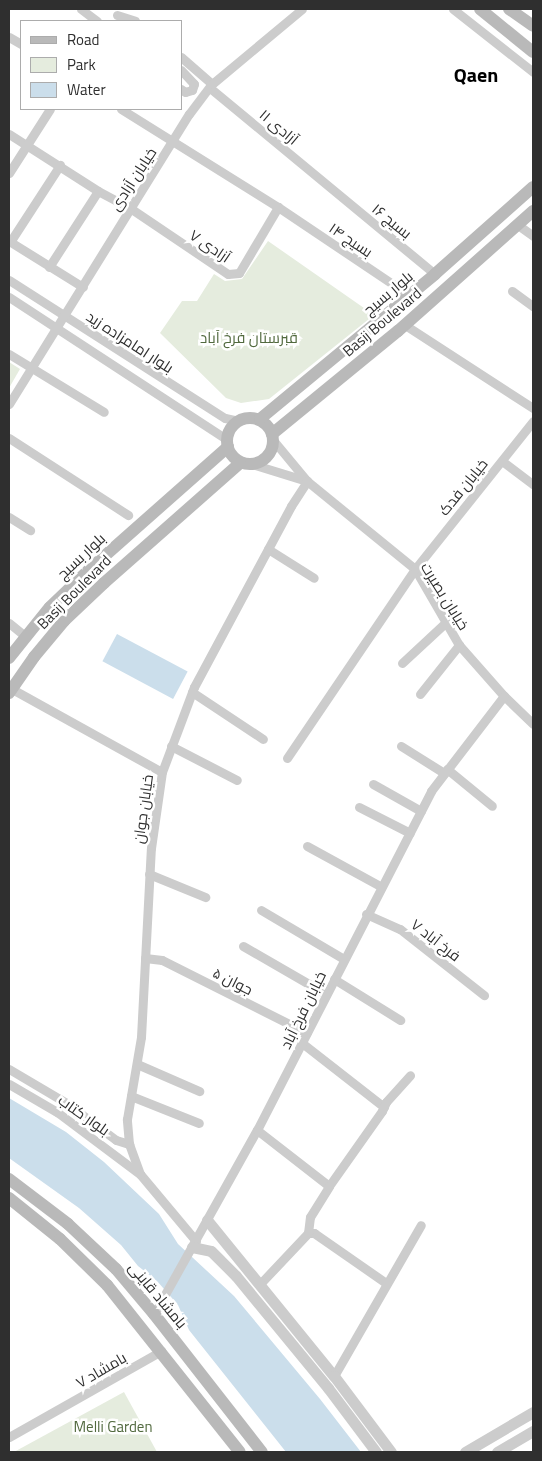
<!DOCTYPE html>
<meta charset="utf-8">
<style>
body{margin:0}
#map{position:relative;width:542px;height:1461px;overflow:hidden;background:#fff;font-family:"Titillium Web",Cairo,sans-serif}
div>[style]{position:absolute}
.green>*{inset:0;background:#e5ecde}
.water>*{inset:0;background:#cbdeeb;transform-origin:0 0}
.minor>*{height:9px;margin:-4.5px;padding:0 4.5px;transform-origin:4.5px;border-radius:4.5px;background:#ccc}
.tertiary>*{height:11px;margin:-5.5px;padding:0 5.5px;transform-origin:5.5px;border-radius:5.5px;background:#ccc}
.secondary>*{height:12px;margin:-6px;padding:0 6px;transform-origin:6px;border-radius:6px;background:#b9b9b9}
.secondary>.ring{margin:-6px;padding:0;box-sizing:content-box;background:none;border:12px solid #b9b9b9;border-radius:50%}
span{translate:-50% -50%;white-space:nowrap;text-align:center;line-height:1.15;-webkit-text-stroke:5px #fff;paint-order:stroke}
.street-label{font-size:15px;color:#2f2f2f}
.park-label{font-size:15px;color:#51693e}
.district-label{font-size:20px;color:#000;font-weight:700}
.frame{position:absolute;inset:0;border:10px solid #2f2f2f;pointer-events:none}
.legend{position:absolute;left:20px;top:20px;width:162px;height:90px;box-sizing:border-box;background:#fff;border:1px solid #acacac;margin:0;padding:6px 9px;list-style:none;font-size:15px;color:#2f2f2f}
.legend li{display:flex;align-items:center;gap:10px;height:25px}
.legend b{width:25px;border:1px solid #acacac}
</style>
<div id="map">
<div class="green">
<div style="clip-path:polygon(268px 241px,374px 315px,269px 399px,241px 403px,226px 398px,160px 333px,182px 301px,197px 301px,214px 274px,225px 281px,242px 279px)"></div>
<div style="clip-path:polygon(9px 362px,20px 369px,9px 388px)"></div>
<div style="clip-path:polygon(124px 1392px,157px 1452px,14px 1452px)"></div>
</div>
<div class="water">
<div style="left:117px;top:634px;width:80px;height:31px;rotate:28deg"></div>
<div style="clip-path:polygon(9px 1098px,66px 1132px,104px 1162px,159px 1214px,178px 1244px,234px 1296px,320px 1399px,361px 1452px,286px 1452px,189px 1330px,178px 1305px,157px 1281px,138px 1266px,121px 1245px,79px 1208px,9px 1158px)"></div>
</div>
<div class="minor">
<div style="left:81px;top:9px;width:20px;rotate:37deg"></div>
<div style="left:453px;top:9px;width:102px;rotate:38.2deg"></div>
<div style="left:117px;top:15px;width:19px;rotate:18deg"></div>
<div style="left:9px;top:37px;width:14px;rotate:30deg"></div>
<div style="left:181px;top:57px;width:41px;rotate:41.1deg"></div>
<div style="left:181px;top:70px;width:19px;rotate:47deg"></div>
<div style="left:194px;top:84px;width:6px;rotate:108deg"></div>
<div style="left:192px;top:90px;width:7px;rotate:164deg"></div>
<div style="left:185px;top:92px;width:5px;rotate:-143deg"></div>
<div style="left:210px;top:88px;width:292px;rotate:39.6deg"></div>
<div style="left:121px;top:109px;width:185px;rotate:32deg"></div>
<div style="left:278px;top:207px;width:158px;rotate:33.9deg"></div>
<div style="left:9px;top:134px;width:106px;rotate:32.6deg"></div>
<div style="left:98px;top:191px;width:36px;rotate:28deg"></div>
<div style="left:130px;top:208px;width:118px;rotate:34deg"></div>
<div style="left:228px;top:274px;width:11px;rotate:-5deg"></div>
<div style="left:239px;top:273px;width:77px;rotate:-59.4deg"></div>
<div style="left:9px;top:173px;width:76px;rotate:-57.4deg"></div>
<div style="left:518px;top:225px;width:19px;rotate:36deg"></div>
<div style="left:9px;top:241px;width:87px;rotate:31.9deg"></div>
<div style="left:10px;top:242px;width:92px;rotate:-57deg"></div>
<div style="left:49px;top:267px;width:90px;rotate:-57.2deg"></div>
<div style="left:9px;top:280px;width:256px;rotate:32.6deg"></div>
<div style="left:225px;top:418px;width:14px;rotate:12deg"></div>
<div style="left:512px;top:291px;width:26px;rotate:36deg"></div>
<div style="left:9px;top:297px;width:259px;rotate:33.2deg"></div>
<div style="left:405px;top:325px;width:153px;rotate:33deg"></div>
<div style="left:9px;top:354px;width:111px;rotate:31.4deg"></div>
<div style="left:9px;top:404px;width:341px;rotate:-58.2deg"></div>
<div style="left:189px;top:114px;width:38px;rotate:-53deg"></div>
<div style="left:212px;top:84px;width:117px;rotate:-39.8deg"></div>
<div style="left:9px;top:438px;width:142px;rotate:32.9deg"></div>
<div style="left:273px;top:440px;width:53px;rotate:50.3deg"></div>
<div style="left:307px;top:481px;width:139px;rotate:39.2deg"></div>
<div style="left:415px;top:569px;width:88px;rotate:59.9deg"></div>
<div style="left:459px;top:645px;width:68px;rotate:48.6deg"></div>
<div style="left:504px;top:696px;width:40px;rotate:44deg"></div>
<div style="left:502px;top:461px;width:39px;rotate:37deg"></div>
<div style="left:255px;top:465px;width:54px;rotate:17.1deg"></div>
<div style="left:9px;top:517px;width:25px;rotate:32deg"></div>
<div style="left:268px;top:549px;width:54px;rotate:32.2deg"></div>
<div style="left:9px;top:623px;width:21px;rotate:39deg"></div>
<div style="left:402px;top:663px;width:59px;rotate:-42.9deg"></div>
<div style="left:12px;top:689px;width:171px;rotate:29deg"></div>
<div style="left:192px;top:692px;width:85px;rotate:33.5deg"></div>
<div style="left:420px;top:694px;width:63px;rotate:-51.5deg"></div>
<div style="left:171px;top:746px;width:74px;rotate:27.3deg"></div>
<div style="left:401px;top:746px;width:51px;rotate:32.1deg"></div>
<div style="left:287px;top:758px;width:228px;rotate:-55.9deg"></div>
<div style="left:415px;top:569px;width:189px;rotate:-51.4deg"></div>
<div style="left:447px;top:769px;width:58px;rotate:39.4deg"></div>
<div style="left:373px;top:784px;width:55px;rotate:29.4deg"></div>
<div style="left:359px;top:807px;width:57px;rotate:27deg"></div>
<div style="left:307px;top:846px;width:83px;rotate:28.7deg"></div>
<div style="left:149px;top:874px;width:61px;rotate:22.3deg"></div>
<div style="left:261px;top:910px;width:96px;rotate:30.6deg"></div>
<div style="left:366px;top:914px;width:37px;rotate:24deg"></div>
<div style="left:400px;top:929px;width:107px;rotate:38.2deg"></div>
<div style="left:243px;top:946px;width:96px;rotate:30deg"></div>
<div style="left:145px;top:958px;width:17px;rotate:7deg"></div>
<div style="left:162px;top:960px;width:162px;rotate:26.7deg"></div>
<div style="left:334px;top:979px;width:78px;rotate:31.8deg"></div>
<div style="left:302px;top:1043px;width:104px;rotate:38deg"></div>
<div style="left:137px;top:1064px;width:68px;rotate:23.5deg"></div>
<div style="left:9px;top:1069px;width:69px;rotate:30.7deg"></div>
<div style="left:68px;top:1104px;width:60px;rotate:36.9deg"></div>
<div style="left:116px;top:1140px;width:14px;rotate:17deg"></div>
<div style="left:9px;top:1084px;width:56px;rotate:30.3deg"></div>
<div style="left:57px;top:1112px;width:104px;rotate:36.8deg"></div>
<div style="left:131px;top:1096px;width:73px;rotate:21.7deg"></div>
<div style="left:257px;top:1130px;width:91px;rotate:37.9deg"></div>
<div style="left:308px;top:1233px;width:6px"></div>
<div style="left:314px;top:1233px;width:88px;rotate:34.8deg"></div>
<div style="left:196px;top:1241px;width:87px;rotate:-129.9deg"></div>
<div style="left:140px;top:1174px;width:32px;rotate:-110deg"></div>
<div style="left:129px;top:1144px;width:25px;rotate:-95deg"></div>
<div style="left:127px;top:1119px;width:83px;rotate:-80.3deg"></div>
<div style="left:141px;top:1037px;width:189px;rotate:-87deg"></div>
<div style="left:151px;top:848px;width:77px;rotate:-81.8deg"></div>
<div style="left:162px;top:772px;width:91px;rotate:-69.4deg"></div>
<div style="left:194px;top:687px;width:205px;rotate:-61.8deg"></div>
<div style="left:291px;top:506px;width:30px;rotate:-57deg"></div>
<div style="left:259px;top:1285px;width:71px;rotate:-46.7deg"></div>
<div style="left:308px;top:1233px;width:16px;rotate:-83deg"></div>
<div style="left:310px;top:1217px;width:36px;rotate:-58deg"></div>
<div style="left:329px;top:1186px;width:92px;rotate:-54.8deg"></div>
<div style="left:382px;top:1111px;width:10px;rotate:-66deg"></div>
<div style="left:386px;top:1102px;width:36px;rotate:-48deg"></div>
<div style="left:154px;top:1314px;width:211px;rotate:-60.8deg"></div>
<div style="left:257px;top:1130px;width:381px;rotate:-62.8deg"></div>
<div style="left:431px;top:791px;width:120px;rotate:-52.5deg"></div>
<div style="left:334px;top:1376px;width:174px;rotate:-60.1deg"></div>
<div style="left:9px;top:1437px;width:175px;rotate:-29.5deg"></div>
</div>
<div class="tertiary">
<div style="left:207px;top:1220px;width:201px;rotate:50.9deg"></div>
<div style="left:334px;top:1376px;width:95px;rotate:53.1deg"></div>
<div style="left:192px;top:1247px;width:19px;rotate:12deg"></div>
<div style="left:211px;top:1251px;width:35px;rotate:45deg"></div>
<div style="left:236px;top:1276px;width:145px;rotate:50.6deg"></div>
<div style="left:328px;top:1388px;width:80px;rotate:53.1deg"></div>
<div style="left:465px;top:1452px;width:79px;rotate:-30.5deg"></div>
<div style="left:497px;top:1452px;width:42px;rotate:-30.3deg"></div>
</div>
<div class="secondary">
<div style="left:480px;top:9px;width:68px;rotate:39.1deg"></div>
<div style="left:509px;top:9px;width:29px;rotate:35deg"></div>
<div class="ring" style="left:227px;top:418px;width:34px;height:34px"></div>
<div style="left:260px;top:419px;width:227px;rotate:-39.6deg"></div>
<div style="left:435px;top:274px;width:131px;rotate:-41.6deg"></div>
<div style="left:272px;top:434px;width:163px;rotate:-39.3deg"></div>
<div style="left:398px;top:331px;width:181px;rotate:-41.6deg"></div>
<div style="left:9px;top:658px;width:65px;rotate:-51.2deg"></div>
<div style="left:50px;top:607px;width:57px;rotate:-43.6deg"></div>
<div style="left:91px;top:568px;width:183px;rotate:-41.5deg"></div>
<div style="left:9px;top:693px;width:44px;rotate:-55.2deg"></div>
<div style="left:34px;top:657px;width:47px;rotate:-50.2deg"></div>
<div style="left:64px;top:621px;width:55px;rotate:-43.5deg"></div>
<div style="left:104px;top:583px;width:181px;rotate:-41.4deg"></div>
<div style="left:9px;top:1179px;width:74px;rotate:37.3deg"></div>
<div style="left:68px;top:1224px;width:66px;rotate:43.2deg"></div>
<div style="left:116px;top:1269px;width:59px;rotate:49.8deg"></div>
<div style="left:154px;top:1314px;width:175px;rotate:52deg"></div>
<div style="left:9px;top:1198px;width:65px;rotate:38.8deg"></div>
<div style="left:60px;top:1239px;width:66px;rotate:44.4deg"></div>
<div style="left:107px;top:1285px;width:213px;rotate:51.5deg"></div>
</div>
<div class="street-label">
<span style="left:279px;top:127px;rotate:40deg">آزادی ۱۱</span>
<span style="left:133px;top:179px;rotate:-57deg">خیابان آزادی</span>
<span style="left:392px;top:221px;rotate:39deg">بسیج ۱۶</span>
<span style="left:351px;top:240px;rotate:34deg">بسیج ۱۴</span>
<span style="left:210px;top:246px;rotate:34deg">آزادی ۷</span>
<span style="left:388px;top:293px;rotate:-40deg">بلوار بسیج</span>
<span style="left:382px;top:322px;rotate:-40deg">Basij Boulevard</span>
<span style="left:130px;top:342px;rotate:33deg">بلوار امامزاده زید</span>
<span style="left:463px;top:487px;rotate:-51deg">خیابان فدک</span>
<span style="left:81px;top:556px;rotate:-43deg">بلوار بسیج</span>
<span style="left:74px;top:592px;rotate:-45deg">Basij Boulevard</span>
<span style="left:445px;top:596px;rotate:58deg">خیابان بصیرت</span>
<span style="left:143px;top:809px;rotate:-82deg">خیابان جوان</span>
<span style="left:436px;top:940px;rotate:38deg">فرخ آباد ۷</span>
<span style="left:233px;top:981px;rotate:27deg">جوان ۵</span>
<span style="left:303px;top:1010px;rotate:-64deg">خیابان فرخ آباد</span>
<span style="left:84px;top:1115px;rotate:35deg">بلوار کتاب</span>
<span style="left:158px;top:1295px;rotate:50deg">بامشاد قاینی</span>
<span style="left:101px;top:1370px;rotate:-30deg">بامشاد ۷</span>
</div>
<div class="park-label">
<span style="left:249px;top:338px">قبرستان فرخ آباد</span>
<span style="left:113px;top:1427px">Melli Garden</span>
</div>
<div class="district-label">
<span style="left:476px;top:74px">Qaen</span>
</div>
<div class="frame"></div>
<ul class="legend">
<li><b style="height:6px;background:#b9b9b9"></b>Road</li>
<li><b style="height:14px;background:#e5ecde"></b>Park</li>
<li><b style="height:14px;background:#cbdeeb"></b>Water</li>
</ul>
</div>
